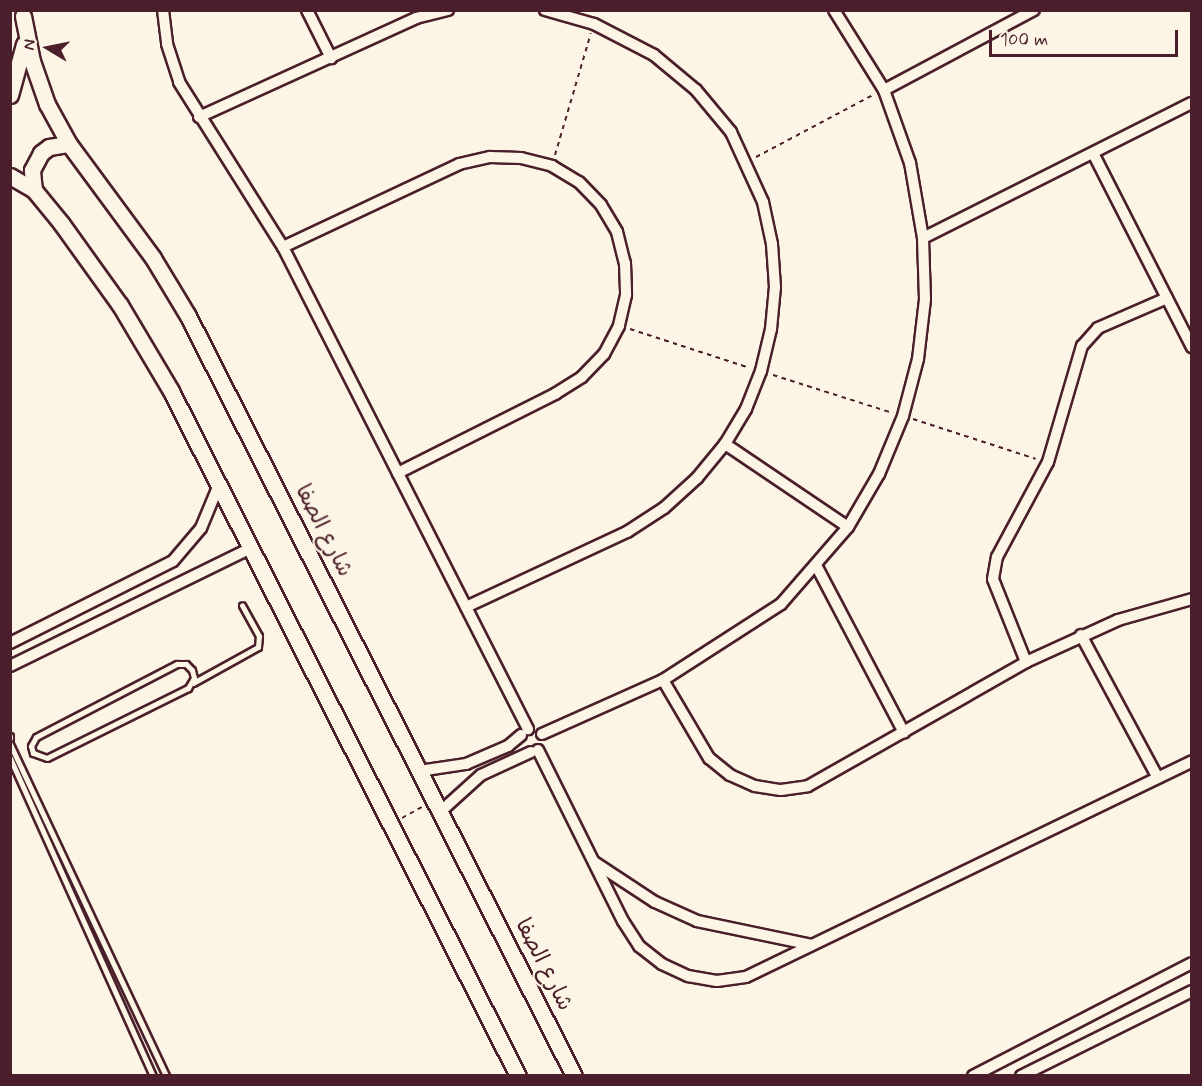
<!DOCTYPE html>
<meta charset="utf-8">
<style>
body{margin:0}
#map{position:relative;width:1202px;height:1086px;overflow:hidden;background:#fcf5e5;font-family:Mynerve,"Playpen Sans Arabic",sans-serif}
div>[style]{position:absolute}
.path>*{height:2px;margin-top:-1px;transform-origin:0;background:repeating-linear-gradient(90deg,#4a1f2b 0 4.5px,transparent 0 9px)}
.roads{filter:drop-shadow(2px 0 #4a1f2b) drop-shadow(-2px 0 #4a1f2b) drop-shadow(0 2px #4a1f2b) drop-shadow(0 -2px #4a1f2b)}
.lane>*{height:5px;margin:-2.5px;padding:0 2.5px;transform-origin:2.5px;border-radius:2.5px;background:#fcf5e5}
.street>*{height:10px;margin:-5px;padding:0 5px;transform-origin:5px;border-radius:5px;background:#fcf5e5}
.secondary>*{height:15px;margin:-7.5px;padding:0 7.5px;transform-origin:7.5px;border-radius:7.5px;background:#fcf5e5}
span{translate:-50% -50%;white-space:nowrap;text-align:center;line-height:1.15;-webkit-text-stroke:4.5px #fcf5e5;paint-order:stroke}
.street-label{font-size:22px;color:#4a1f2b}
.frame{position:absolute;inset:0;border:12px solid #4a1f2b;pointer-events:none}
.north{position:absolute;left:18px;top:18px;width:60px;height:60px;-webkit-text-stroke:4px #fcf5e5;paint-order:stroke;rotate:280deg;font-size:16px;font-weight:700;line-height:24px;text-align:center;color:#4a1f2b}
.north::after{content:'';display:block;margin:auto;width:21px;height:27px;background:#4a1f2b;clip-path:polygon(50% 0,100% 100%,50% 72%,0 100%)}
.scale{position:absolute;left:989px;top:30px;width:189px;height:27px;box-sizing:border-box;border:3px solid #4a1f2b;border-top:0;padding-left:8px;font-size:18px;line-height:21px;white-space:nowrap;color:#4a1f2b;-webkit-text-stroke:4px #fcf5e5;paint-order:stroke}
</style>
<div id="map">
<div class="path">
<div style="left:555px;top:155px;width:127px;rotate:-73.6deg"></div>
<div style="left:756px;top:157px;width:132px;rotate:-27.9deg"></div>
<div style="left:630px;top:329px;width:126px;rotate:18deg"></div>
<div style="left:773px;top:375px;width:126px;rotate:17.6deg"></div>
<div style="left:913px;top:419px;width:129px;rotate:18deg"></div>
<div style="left:402px;top:818px;width:25px;rotate:-29deg"></div>
</div>
<div class="roads">
<div class="lane">
<div style="left:177px;top:664px;width:9px"></div>
<div style="left:186px;top:664px;width:8px;rotate:45deg"></div>
<div style="left:192px;top:670px;width:8px;rotate:76deg"></div>
<div style="left:194px;top:678px;width:12px;rotate:121deg"></div>
<div style="left:188px;top:688px;width:157px;rotate:153.6deg"></div>
<div style="left:47px;top:758px;width:15px;rotate:-160deg"></div>
<div style="left:33px;top:753px;width:7px;rotate:-106deg"></div>
<div style="left:31px;top:746px;width:10px;rotate:-61deg"></div>
<div style="left:36px;top:737px;width:159px;rotate:-27.4deg"></div>
<div style="left:193px;top:683px;width:74px;rotate:-29deg"></div>
<div style="left:258px;top:647px;width:11px;rotate:-85deg"></div>
<div style="left:259px;top:636px;width:35px;rotate:-119deg"></div>
<div style="left:10px;top:736px;width:2px;rotate:90deg"></div>
<div style="left:10px;top:744px;width:367px;rotate:64.8deg"></div>
<div style="left:10px;top:758px;width:349px;rotate:65.8deg"></div>
</div>
<div class="street">
<div style="left:163px;top:10px;width:34px;rotate:83deg"></div>
<div style="left:167px;top:44px;width:40px;rotate:72deg"></div>
<div style="left:179px;top:82px;width:195px;rotate:57.8deg"></div>
<div style="left:283px;top:247px;width:541px;rotate:63.06deg"></div>
<div style="left:307px;top:10px;width:54px;rotate:63.4deg"></div>
<div style="left:884px;top:90px;width:170px;rotate:-28.1deg"></div>
<div style="left:199px;top:117px;width:239px;rotate:-24.5deg"></div>
<div style="left:416px;top:18px;width:33px;rotate:-14deg"></div>
<div style="left:1093px;top:153px;width:218px;rotate:63deg"></div>
<div style="left:923px;top:238px;width:301px;rotate:-26.7deg"></div>
<div style="left:283px;top:247px;width:195px;rotate:-25.2deg"></div>
<div style="left:459px;top:164px;width:32px;rotate:-13deg"></div>
<div style="left:490px;top:157px;width:31px;rotate:2deg"></div>
<div style="left:521px;top:158px;width:32px;rotate:14deg"></div>
<div style="left:552px;top:166px;width:31px;rotate:31deg"></div>
<div style="left:579px;top:182px;width:32px;rotate:46deg"></div>
<div style="left:601px;top:205px;width:31px;rotate:59deg"></div>
<div style="left:617px;top:232px;width:32px;rotate:76deg"></div>
<div style="left:625px;top:263px;width:32px;rotate:88deg"></div>
<div style="left:626px;top:295px;width:32px;rotate:103deg"></div>
<div style="left:619px;top:326px;width:32px;rotate:118deg"></div>
<div style="left:604px;top:354px;width:32px;rotate:134deg"></div>
<div style="left:582px;top:377px;width:32px;rotate:148deg"></div>
<div style="left:555px;top:394px;width:176px;rotate:153.3deg"></div>
<div style="left:725px;top:444px;width:148px;rotate:34deg"></div>
<div style="left:817px;top:567px;width:187px;rotate:62.3deg"></div>
<div style="left:466px;top:607px;width:178px;rotate:-25deg"></div>
<div style="left:627px;top:532px;width:44px;rotate:-33deg"></div>
<div style="left:664px;top:508px;width:45px;rotate:-42.3deg"></div>
<div style="left:697px;top:478px;width:44px;rotate:-50.5deg"></div>
<div style="left:725px;top:444px;width:41px;rotate:-59deg"></div>
<div style="left:746px;top:409px;width:41px;rotate:-68.5deg"></div>
<div style="left:761px;top:371px;width:43px;rotate:-76.6deg"></div>
<div style="left:771px;top:329px;width:42px;rotate:-84.6deg"></div>
<div style="left:775px;top:287px;width:43px;rotate:-94deg"></div>
<div style="left:772px;top:244px;width:43px;rotate:-102.1deg"></div>
<div style="left:763px;top:202px;width:77px;rotate:-114.6deg"></div>
<div style="left:731px;top:132px;width:55px;rotate:-129.8deg"></div>
<div style="left:696px;top:90px;width:55px;rotate:-140.2deg"></div>
<div style="left:654px;top:55px;width:68px;rotate:-152.7deg"></div>
<div style="left:594px;top:24px;width:51px;rotate:-164.1deg"></div>
<div style="left:1081px;top:635px;width:162px;rotate:61.7deg"></div>
<div style="left:10px;top:643px;width:182px;rotate:-26.7deg"></div>
<div style="left:173px;top:561px;width:43px;rotate:-49.7deg"></div>
<div style="left:201px;top:528px;width:44px;rotate:-67.5deg"></div>
<div style="left:1026px;top:662px;width:89px;rotate:-111.7deg"></div>
<div style="left:993px;top:579px;width:22px;rotate:-80deg"></div>
<div style="left:997px;top:557px;width:108px;rotate:-61.8deg"></div>
<div style="left:1048px;top:462px;width:121px;rotate:-73.7deg"></div>
<div style="left:1082px;top:346px;width:24px;rotate:-48deg"></div>
<div style="left:1098px;top:328px;width:75px;rotate:-23.5deg"></div>
<div style="left:10px;top:666px;width:266px;rotate:-26.1deg"></div>
<div style="left:663px;top:680px;width:91px;rotate:59.5deg"></div>
<div style="left:709px;top:758px;width:27px;rotate:39deg"></div>
<div style="left:730px;top:775px;width:27px;rotate:24deg"></div>
<div style="left:755px;top:786px;width:26px;rotate:9deg"></div>
<div style="left:781px;top:790px;width:27px;rotate:-8deg"></div>
<div style="left:808px;top:786px;width:251px;rotate:-29.6deg"></div>
<div style="left:1026px;top:662px;width:101px;rotate:-24.5deg"></div>
<div style="left:1118px;top:620px;width:77px;rotate:-15.8deg"></div>
<div style="left:542px;top:734px;width:133px;rotate:-24.1deg"></div>
<div style="left:663px;top:680px;width:140px;rotate:-32.8deg"></div>
<div style="left:781px;top:604px;width:102px;rotate:-49deg"></div>
<div style="left:848px;top:527px;width:61px;rotate:-59.7deg"></div>
<div style="left:879px;top:474px;width:63px;rotate:-67.5deg"></div>
<div style="left:903px;top:416px;width:59px;rotate:-75.3deg"></div>
<div style="left:918px;top:359px;width:60px;rotate:-83.3deg"></div>
<div style="left:925px;top:299px;width:61px;rotate:-91.9deg"></div>
<div style="left:923px;top:238px;width:76px;rotate:-99.8deg"></div>
<div style="left:910px;top:163px;width:77px;rotate:-109.6deg"></div>
<div style="left:884px;top:90px;width:94px;rotate:-122deg"></div>
<div style="left:538px;top:750px;width:191px;rotate:63.6deg"></div>
<div style="left:623px;top:921px;width:30px;rotate:57deg"></div>
<div style="left:639px;top:946px;width:29px;rotate:38deg"></div>
<div style="left:662px;top:964px;width:29px;rotate:25deg"></div>
<div style="left:688px;top:976px;width:29px;rotate:10deg"></div>
<div style="left:717px;top:981px;width:29px;rotate:-8deg"></div>
<div style="left:746px;top:977px;width:496px;rotate:-25.8deg"></div>
<div style="left:419px;top:771px;width:48px;rotate:-8.5deg"></div>
<div style="left:466px;top:764px;width:46px;rotate:-23.2deg"></div>
<div style="left:508px;top:746px;width:17px;rotate:-40deg"></div>
<div style="left:440px;top:812px;width:55px;rotate:-42.1deg"></div>
<div style="left:481px;top:775px;width:55px;rotate:-24.7deg"></div>
<div style="left:594px;top:862px;width:73px;rotate:33.3deg"></div>
<div style="left:655px;top:902px;width:46px;rotate:24.3deg"></div>
<div style="left:697px;top:921px;width:117px;rotate:11.8deg"></div>
<div style="left:973px;top:1076px;width:246px;rotate:-27.3deg"></div>
<div style="left:1021px;top:1076px;width:191px;rotate:-26.4deg"></div>
</div>
<div class="secondary">
<div style="left:23px;top:16px;width:46px;rotate:78.7deg"></div>
<div style="left:32px;top:61px;width:46px;rotate:70.8deg"></div>
<div style="left:47px;top:104px;width:46px;rotate:61.2deg"></div>
<div style="left:69px;top:144px;width:142px;rotate:53.6deg"></div>
<div style="left:153px;top:258px;width:68px;rotate:58.9deg"></div>
<div style="left:188px;top:316px;width:852px;rotate:63.07deg"></div>
<div style="left:10px;top:95px;width:53px;rotate:-74.6deg"></div>
<div style="left:10px;top:176px;width:28px;rotate:30deg"></div>
<div style="left:34px;top:190px;width:43px;rotate:50.7deg"></div>
<div style="left:61px;top:223px;width:101px;rotate:54.3deg"></div>
<div style="left:120px;top:305px;width:100px;rotate:59.3deg"></div>
<div style="left:171px;top:391px;width:768px;rotate:63.13deg"></div>
<div style="left:34px;top:190px;width:20px;rotate:-96deg"></div>
<div style="left:32px;top:170px;width:19px;rotate:-62deg"></div>
<div style="left:41px;top:153px;width:10px;rotate:-37deg"></div>
<div style="left:49px;top:147px;width:20px;rotate:-9deg"></div>
</div>
</div>
<div class="street-label">
<span style="left:323px;top:531px;rotate:63deg">شارع الصفا</span>
<span style="left:543px;top:965px;rotate:63deg">شارع الصفا</span>
</div>
<div class="frame"></div>
<div class="north">N</div>
<div class="scale">100 m</div>
</div>
